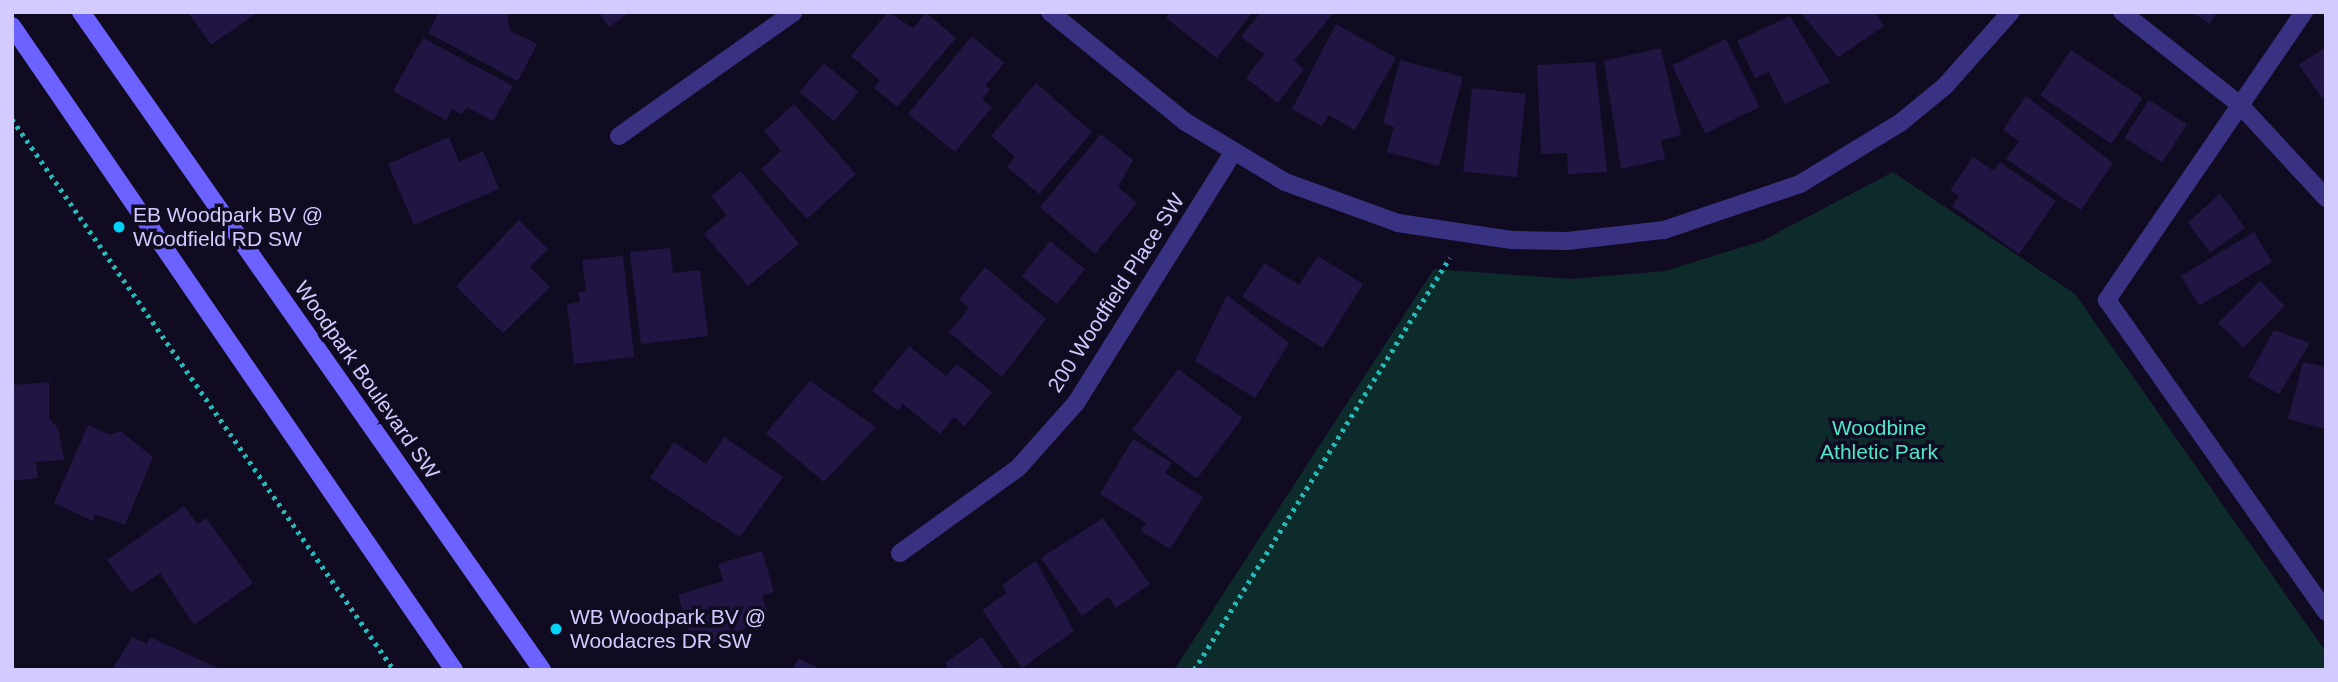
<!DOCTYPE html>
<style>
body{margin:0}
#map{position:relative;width:2338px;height:682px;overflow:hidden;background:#100b21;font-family:Arial,sans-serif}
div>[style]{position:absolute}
.green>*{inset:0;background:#0e2b2b}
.building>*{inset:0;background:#211643;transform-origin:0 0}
.path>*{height:4.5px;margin-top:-2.25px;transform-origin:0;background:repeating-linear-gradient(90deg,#24bab7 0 3.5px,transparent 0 8.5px)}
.lane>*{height:18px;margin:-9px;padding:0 9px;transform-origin:9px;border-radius:9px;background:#393283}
.street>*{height:18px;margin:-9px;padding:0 9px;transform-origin:9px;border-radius:9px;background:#393283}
.secondary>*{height:18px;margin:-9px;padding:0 9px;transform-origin:9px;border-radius:9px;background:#6c62ff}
.dots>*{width:19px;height:19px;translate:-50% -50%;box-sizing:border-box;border:4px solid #100b21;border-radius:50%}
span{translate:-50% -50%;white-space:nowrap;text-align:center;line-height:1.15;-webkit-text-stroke:7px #100b21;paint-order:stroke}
.poi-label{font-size:21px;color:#d3cbff}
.left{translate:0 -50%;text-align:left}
.street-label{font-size:21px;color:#d3cbff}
.park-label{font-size:21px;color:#4ee8c8}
.frame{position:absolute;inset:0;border:14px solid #d3cbff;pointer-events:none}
</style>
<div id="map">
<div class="green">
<div style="clip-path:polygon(1893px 172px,2075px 294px,2326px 652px,2326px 670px,1174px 670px,1434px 269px,1571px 279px,1665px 271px,1762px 241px)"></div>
</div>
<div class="building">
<div style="clip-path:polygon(188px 12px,258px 12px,211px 45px)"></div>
<div style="clip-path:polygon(439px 12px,507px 12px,510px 31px,537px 44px,518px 81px,428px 33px)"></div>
<div style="clip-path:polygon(599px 12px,630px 12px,609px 27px)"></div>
<div style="clip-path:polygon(888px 12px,913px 28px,926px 13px,956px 38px,897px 107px,874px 88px,880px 80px,851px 56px)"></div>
<div style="clip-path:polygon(1171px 12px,1253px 12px,1217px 58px,1166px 18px)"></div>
<div style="clip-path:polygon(1261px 12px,1334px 12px,1294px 61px,1304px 69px,1278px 103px,1246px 78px,1264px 54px,1241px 37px)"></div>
<div style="clip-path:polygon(1800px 12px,1875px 12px,1884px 26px,1838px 57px)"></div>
<div style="clip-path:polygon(2192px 12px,2217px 12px,2209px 24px)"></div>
<div style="clip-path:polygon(1790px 16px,1830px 82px,1785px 104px,1769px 72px,1755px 78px,1737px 41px)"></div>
<div style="clip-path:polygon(1336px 24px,1396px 58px,1355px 130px,1329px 115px,1322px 126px,1292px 109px)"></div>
<div style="clip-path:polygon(972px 36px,1004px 63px,985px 86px,990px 89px,982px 99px,992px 107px,955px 152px,908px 114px)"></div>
<div style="clip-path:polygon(423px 38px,513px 86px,493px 121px,467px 107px,462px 114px,452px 109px,446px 120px,393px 91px)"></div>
<div style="left:1726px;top:39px;width:76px;height:60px;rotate:64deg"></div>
<div style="clip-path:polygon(2326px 47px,2326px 96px,2322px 98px,2299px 65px)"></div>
<div style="clip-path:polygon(1661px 48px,1681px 135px,1661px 140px,1665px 159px,1621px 169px,1604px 61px)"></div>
<div style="left:2071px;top:50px;width:86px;height:55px;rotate:34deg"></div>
<div style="clip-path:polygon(1400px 60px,1463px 77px,1439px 166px,1387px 152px,1394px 127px,1383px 123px)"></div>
<div style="clip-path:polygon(1595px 62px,1607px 172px,1568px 174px,1567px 153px,1541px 154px,1537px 65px)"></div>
<div style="left:824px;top:63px;width:45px;height:38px;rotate:40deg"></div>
<div style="clip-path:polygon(1036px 83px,1092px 132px,1039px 194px,1007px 167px,1015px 157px,991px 136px)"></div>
<div style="left:1472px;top:88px;width:54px;height:84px;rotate:6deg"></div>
<div style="clip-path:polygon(2026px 96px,2113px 163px,2081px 210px,2006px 159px,2019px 141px,2003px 130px)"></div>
<div style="left:2149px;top:100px;width:45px;height:45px;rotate:33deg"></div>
<div style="clip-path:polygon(794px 104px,856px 174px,807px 219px,761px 169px,781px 151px,764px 131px)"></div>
<div style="clip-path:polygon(1101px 134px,1133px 160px,1118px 187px,1137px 203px,1095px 254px,1040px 207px)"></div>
<div style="clip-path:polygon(449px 137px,459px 162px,483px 151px,499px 189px,414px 225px,388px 164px)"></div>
<div style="clip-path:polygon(1973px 157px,1994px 171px,2000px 162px,2056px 201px,2019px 254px,1952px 206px,1959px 196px,1950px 190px)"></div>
<div style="clip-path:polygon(741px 171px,799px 244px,748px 286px,704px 234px,727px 215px,711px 196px)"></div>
<div style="clip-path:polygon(2220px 193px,2245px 228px,2210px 253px,2188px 223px)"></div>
<div style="clip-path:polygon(519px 220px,548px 249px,530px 267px,550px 287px,503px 333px,456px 286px)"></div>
<div style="left:2254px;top:232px;width:35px;height:85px;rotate:59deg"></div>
<div style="left:1050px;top:241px;width:45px;height:45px;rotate:39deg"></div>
<div style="clip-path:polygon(670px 248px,673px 273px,700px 270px,708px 336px,641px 344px,630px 252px)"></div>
<div style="clip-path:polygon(623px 256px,634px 357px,574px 364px,567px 304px,580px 302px,578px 292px,586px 291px,582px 260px)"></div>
<div style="clip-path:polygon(1318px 256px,1363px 284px,1323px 348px,1242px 297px,1264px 263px,1299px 285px)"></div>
<div style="clip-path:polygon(985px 267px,1046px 319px,1002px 377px,949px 332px,969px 308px,959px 299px)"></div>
<div style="left:2260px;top:281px;width:35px;height:59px;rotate:45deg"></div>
<div style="clip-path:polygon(1227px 295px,1289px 343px,1255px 398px,1195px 361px)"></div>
<div style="clip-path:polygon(2274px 330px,2310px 343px,2279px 394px,2248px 377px)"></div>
<div style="clip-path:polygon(909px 346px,946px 376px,957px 364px,992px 392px,965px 426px,954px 417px,940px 434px,903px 404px,898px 411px,872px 391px)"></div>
<div style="clip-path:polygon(2303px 362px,2326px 367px,2326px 429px,2288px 419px)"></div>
<div style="left:1178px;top:369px;width:81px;height:76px;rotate:37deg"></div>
<div style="clip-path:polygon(810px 381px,876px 427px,824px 482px,766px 433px)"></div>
<div style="clip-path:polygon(49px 382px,49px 419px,58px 428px,64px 460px,36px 462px,38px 478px,12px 481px,12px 385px)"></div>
<div style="clip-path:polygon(88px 425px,110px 435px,120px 431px,153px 457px,125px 525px,95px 514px,93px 521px,54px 503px)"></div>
<div style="clip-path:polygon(724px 437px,783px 477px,740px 537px,650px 478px,674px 442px,706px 464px)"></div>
<div style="clip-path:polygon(1133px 439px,1172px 463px,1165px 473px,1203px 497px,1170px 549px,1141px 531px,1146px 523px,1100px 494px)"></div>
<div style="clip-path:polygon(184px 506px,197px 524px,206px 518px,253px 583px,194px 625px,160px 573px,131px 593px,107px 560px)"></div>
<div style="clip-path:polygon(1103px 518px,1150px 584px,1116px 608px,1108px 597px,1082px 616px,1041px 558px)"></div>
<div style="clip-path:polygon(762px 551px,774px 592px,762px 595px,769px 618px,695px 651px,678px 595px,723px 581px,718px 564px)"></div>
<div style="clip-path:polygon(1036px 561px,1074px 631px,1022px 668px,982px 610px,1007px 593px,1002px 585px)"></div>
<div style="clip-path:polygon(132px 637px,147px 644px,150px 637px,222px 670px,112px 670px)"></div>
<div style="clip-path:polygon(982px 637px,1005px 670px,949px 670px,945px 663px)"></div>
<div style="clip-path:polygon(799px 658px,821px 670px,792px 670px)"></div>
</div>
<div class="path">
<div style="left:12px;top:119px;width:670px;rotate:55.27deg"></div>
<div style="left:1194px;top:670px;width:485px;rotate:-58.2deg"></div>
</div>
<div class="lane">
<div style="left:2304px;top:12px;width:349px;rotate:124.4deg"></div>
<div style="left:2107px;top:300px;width:381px;rotate:54.9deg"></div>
</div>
<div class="street">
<div style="left:1050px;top:12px;width:173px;rotate:39.1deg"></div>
<div style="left:1184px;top:121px;width:118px;rotate:31.1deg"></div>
<div style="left:1285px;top:182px;width:120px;rotate:19.9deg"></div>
<div style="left:1398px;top:223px;width:115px;rotate:8.5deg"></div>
<div style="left:1512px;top:240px;width:55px;rotate:1deg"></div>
<div style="left:1567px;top:241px;width:98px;rotate:-6.5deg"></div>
<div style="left:1664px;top:230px;width:144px;rotate:-18.7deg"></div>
<div style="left:1800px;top:184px;width:117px;rotate:-31.4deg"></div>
<div style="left:1900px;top:123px;width:58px;rotate:-39.4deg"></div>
<div style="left:1945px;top:86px;width:99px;rotate:-48.3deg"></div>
<div style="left:2122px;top:12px;width:150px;rotate:38.2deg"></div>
<div style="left:2240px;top:105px;width:127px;rotate:47.2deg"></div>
<div style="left:619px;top:136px;width:214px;rotate:-35.3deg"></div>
<div style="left:900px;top:553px;width:145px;rotate:-35.8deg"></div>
<div style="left:1018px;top:468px;width:87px;rotate:-48.3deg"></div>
<div style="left:1076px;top:403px;width:294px;rotate:-57.9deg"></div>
</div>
<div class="secondary">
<div style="left:81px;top:12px;width:803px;rotate:54.98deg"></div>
<div style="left:12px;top:26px;width:781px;rotate:55.54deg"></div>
</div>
<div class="dots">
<div style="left:119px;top:227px;background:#00d3f6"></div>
<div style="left:556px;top:629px;background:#00d3f6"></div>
</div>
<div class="poi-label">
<span class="left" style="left:133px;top:227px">EB Woodpark BV @<br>Woodfield RD SW</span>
<span class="left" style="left:570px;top:629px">WB Woodpark BV @<br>Woodacres DR SW</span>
</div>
<div class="street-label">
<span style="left:1116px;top:293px;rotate:-57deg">200 Woodfield Place SW</span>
<span style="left:367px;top:380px;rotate:55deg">Woodpark Boulevard SW</span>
</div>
<div class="park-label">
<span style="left:1879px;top:440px">Woodbine<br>Athletic Park</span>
</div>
<div class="frame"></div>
</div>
